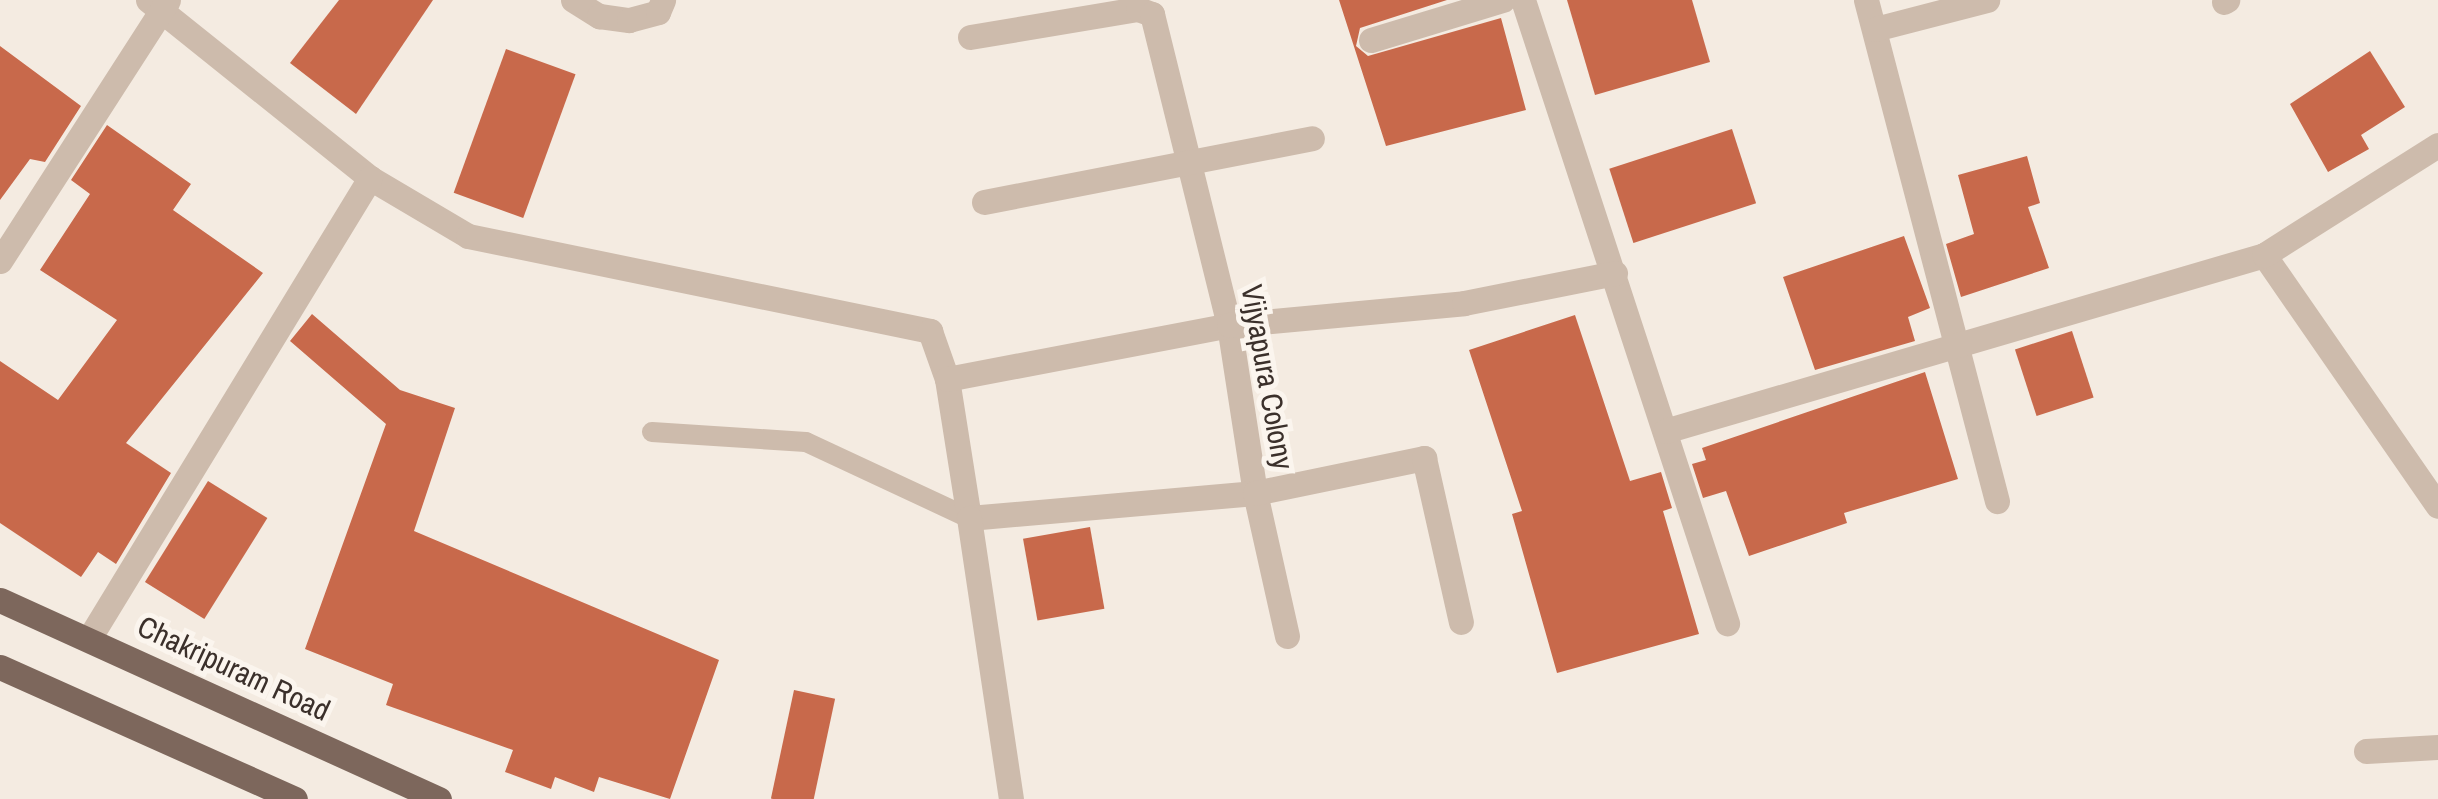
<!DOCTYPE html>
<style>
body{margin:0}
#map{position:relative;width:2438px;height:799px;overflow:hidden;background:#f4ebe1;font-family:"Archivo Narrow",sans-serif}
div>[style]{position:absolute}
.building>*{inset:0;background:#c8694b;transform-origin:0 0}
.service>*{height:20px;margin:-10px;padding:0 10px;transform-origin:10px;border-radius:10px;background:#cdbbac}
.minor>*{height:25px;margin:-12.5px;padding:0 12.5px;transform-origin:12.5px;border-radius:12.5px;background:#cdbbac}
.primary>*{height:25px;margin:-12.5px;padding:0 12.5px;transform-origin:12.5px;border-radius:12.5px;background:#7d675c}
span{translate:-50% -50%;white-space:nowrap;text-align:center;line-height:1.15;-webkit-text-stroke:10px #fbf5ee;paint-order:stroke}
.street-label{font-size:30px;color:#3b302b}
</style>
<div id="map">
<div class="building">
<div style="clip-path:polygon(339px 0,433px 0,356px 114px,290px 63px)"></div>
<div style="clip-path:polygon(1339px 0,1447px 0,1360px 28px,1356px 46px,1368px 56px,1501px 18px,1526px 110px,1386px 146px)"></div>
<div style="clip-path:polygon(1567px 0,1692px 0,1710px 62px,1595px 95px)"></div>
<div style="clip-path:polygon(0 46px,81px 106px,45px 162px,30px 159px,0 200px)"></div>
<div style="left:506px;top:49px;width:74px;height:153px;rotate:20deg"></div>
<div style="clip-path:polygon(2370px 51px,2405px 107px,2361px 135px,2369px 149px,2328px 172px,2290px 104px)"></div>
<div style="clip-path:polygon(107px 125px,191px 184px,173px 210px,263px 273px,126px 443px,171px 473px,116px 564px,98px 552px,81px 577px,0 523px,0 361px,58px 400px,117px 320px,40px 270px,90px 194px,71px 180px)"></div>
<div style="left:1732px;top:129px;width:78px;height:129px;rotate:72deg"></div>
<div style="clip-path:polygon(2027px 156px,2040px 203px,2028px 207px,2049px 268px,1961px 297px,1946px 244px,1974px 234px,1958px 175px)"></div>
<div style="clip-path:polygon(1904px 236px,1930px 308px,1908px 317px,1915px 341px,1815px 370px,1783px 277px)"></div>
<div style="clip-path:polygon(312px 314px,400px 390px,455px 408px,414px 531px,719px 660px,670px 799px,599px 777px,594px 792px,555px 777px,551px 789px,505px 772px,513px 750px,386px 705px,393px 684px,305px 649px,386px 424px,290px 341px)"></div>
<div style="clip-path:polygon(1575px 315px,1630px 481px,1661px 472px,1672px 508px,1663px 511px,1699px 634px,1557px 673px,1512px 514px,1522px 511px,1469px 350px)"></div>
<div style="left:2072px;top:331px;width:70px;height:60px;rotate:72deg"></div>
<div style="clip-path:polygon(1925px 372px,1958px 479px,1844px 513px,1847px 523px,1749px 556px,1726px 491px,1703px 498px,1692px 464px,1706px 460px,1702px 448px)"></div>
<div style="left:208px;top:481px;width:70px;height:119px;rotate:32deg"></div>
<div style="left:1090px;top:527px;width:83px;height:68px;rotate:80deg"></div>
<div style="left:794px;top:690px;width:42px;height:111px;rotate:12deg"></div>
</div>
<div class="service">
<div style="left:652px;top:432px;width:154px;rotate:3.7deg"></div>
<div style="left:806px;top:442px;width:180px;rotate:25deg"></div>
</div>
<div class="minor">
<div style="left:148px;top:0;width:285px;rotate:38.7deg"></div>
<div style="left:370px;top:178px;width:114px;rotate:30.6deg"></div>
<div style="left:468px;top:236px;width:472px;rotate:11.6deg"></div>
<div style="left:930px;top:331px;width:51px;rotate:70.5deg"></div>
<div style="left:947px;top:379px;width:141px;rotate:81deg"></div>
<div style="left:573px;top:0;width:31px;rotate:32deg"></div>
<div style="left:599px;top:16px;width:30px;rotate:8deg"></div>
<div style="left:629px;top:20px;width:30px;rotate:-15deg"></div>
<div style="left:658px;top:12px;width:13px;rotate:-67deg"></div>
<div style="left:1523px;top:0;width:656px;rotate:71.87deg"></div>
<div style="left:1866px;top:0;width:518px;rotate:75.35deg"></div>
<div style="left:2224px;top:2px;width:4px;rotate:-34deg"></div>
<div style="left:1875px;top:29px;width:116px;rotate:-14.5deg"></div>
<div style="left:970px;top:37px;width:170px;rotate:-9.5deg"></div>
<div style="left:1138px;top:9px;width:15px;rotate:20deg"></div>
<div style="left:1152px;top:14px;width:320px;rotate:76.1deg"></div>
<div style="left:1229px;top:325px;width:170px;rotate:81.2deg"></div>
<div style="left:1255px;top:493px;width:287px;rotate:175deg"></div>
<div style="left:969px;top:518px;width:284px;rotate:81.5deg"></div>
<div style="left:1371px;top:40px;width:138px;rotate:-16.9deg"></div>
<div style="left:984px;top:202px;width:334px;rotate:-11deg"></div>
<div style="left:2264px;top:255px;width:305px;rotate:55.3deg"></div>
<div style="left:0;top:261px;width:310px;rotate:-57.2deg"></div>
<div style="left:947px;top:379px;width:287px;rotate:-10.8deg"></div>
<div style="left:1229px;top:325px;width:236px;rotate:-5.3deg"></div>
<div style="left:1464px;top:303px;width:154px;rotate:-11.2deg"></div>
<div style="left:1665px;top:431px;width:624px;rotate:-16.37deg"></div>
<div style="left:2264px;top:255px;width:206px;rotate:-32.3deg"></div>
<div style="left:1287px;top:636px;width:147px;rotate:-102.6deg"></div>
<div style="left:1255px;top:493px;width:173px;rotate:-11.7deg"></div>
<div style="left:1424px;top:458px;width:168px;rotate:77.3deg"></div>
<div style="left:90px;top:637px;width:538px;rotate:-58.62deg"></div>
<div style="left:2366px;top:751px;width:72px;rotate:-3.2deg"></div>
</div>
<div class="primary">
<div style="left:0;top:600px;width:482px;rotate:24.4deg"></div>
<div style="left:0;top:667px;width:323px;rotate:24.1deg"></div>
</div>
<div class="street-label">
<span style="left:1268px;top:377px;rotate:80deg">Vijyapura Colony</span>
<span style="left:234px;top:668px;rotate:25deg">Chakripuram Road</span>
</div>
</div>
